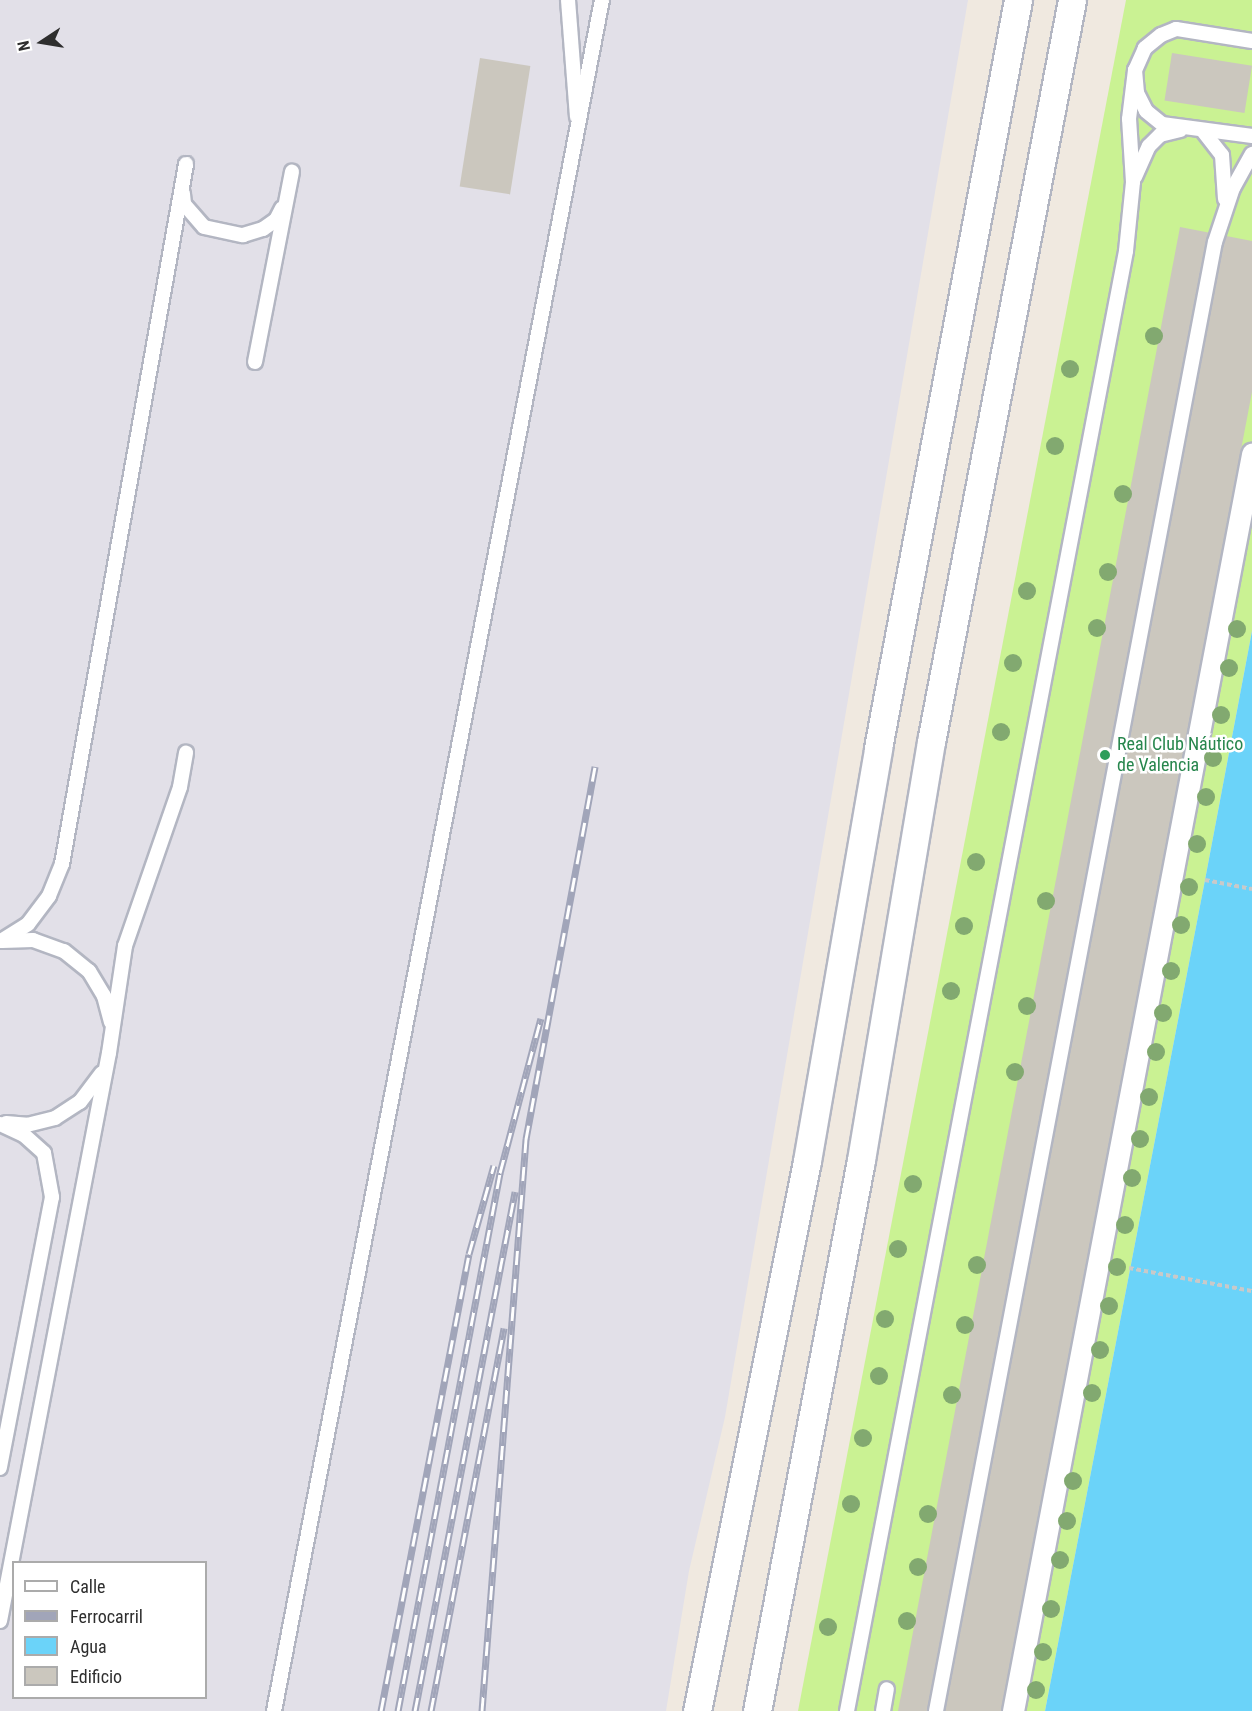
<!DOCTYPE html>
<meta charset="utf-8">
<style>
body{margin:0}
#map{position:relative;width:1252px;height:1711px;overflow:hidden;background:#f0e9e0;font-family:"Roboto Condensed",sans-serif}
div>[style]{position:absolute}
.industrial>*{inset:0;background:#e2e0e8}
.pitch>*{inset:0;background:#caf293}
.water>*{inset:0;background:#6bd3f9}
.building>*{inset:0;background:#cbc7be;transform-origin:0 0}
.path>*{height:4px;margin-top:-2px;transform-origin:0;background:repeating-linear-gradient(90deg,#c9c9c9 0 4.5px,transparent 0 7.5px)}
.roads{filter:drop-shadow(2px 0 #b3b6c2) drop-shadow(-2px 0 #b3b6c2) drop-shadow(0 2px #b3b6c2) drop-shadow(0 -2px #b3b6c2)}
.service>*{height:14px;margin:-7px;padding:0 7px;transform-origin:7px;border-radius:7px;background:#fff}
.pedestrian>*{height:21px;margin:-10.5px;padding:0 10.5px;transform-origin:10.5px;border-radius:10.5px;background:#fff}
.minor>*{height:27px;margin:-13.5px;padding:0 13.5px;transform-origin:13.5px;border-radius:13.5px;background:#fff}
.rail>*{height:7px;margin-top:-3.5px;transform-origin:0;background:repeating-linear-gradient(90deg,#fff 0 14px,#a1a5b9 0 28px);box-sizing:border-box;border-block:2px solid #a1a5b9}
.trees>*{width:18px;height:18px;margin:-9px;border-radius:50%;background:#82a970}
.dots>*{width:16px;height:16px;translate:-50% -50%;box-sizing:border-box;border:3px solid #fff;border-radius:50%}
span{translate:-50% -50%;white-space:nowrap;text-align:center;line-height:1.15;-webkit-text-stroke:5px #fff;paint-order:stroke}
.leisure-label{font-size:18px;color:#27864d}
.left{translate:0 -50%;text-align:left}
.legend{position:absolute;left:12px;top:1561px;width:195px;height:138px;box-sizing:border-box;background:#fff;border:2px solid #ababab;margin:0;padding:8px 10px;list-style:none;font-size:18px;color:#2e2e2e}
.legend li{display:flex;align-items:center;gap:12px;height:30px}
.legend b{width:30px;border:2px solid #ababab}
.north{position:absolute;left:12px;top:12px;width:60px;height:60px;-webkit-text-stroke:4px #fff;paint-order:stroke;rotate:258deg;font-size:16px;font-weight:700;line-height:24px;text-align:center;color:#2e2e2e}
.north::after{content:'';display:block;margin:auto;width:21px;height:27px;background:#2e2e2e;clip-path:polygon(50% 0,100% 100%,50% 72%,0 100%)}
</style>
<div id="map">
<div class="industrial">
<div style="clip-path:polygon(evenodd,0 0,968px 0,725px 1417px,689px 1571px,666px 1711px,0 1711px,0 0,14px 1562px,206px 1562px,206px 1698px,14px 1698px,14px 1562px)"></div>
</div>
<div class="pitch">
<div style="clip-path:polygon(1126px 0,1252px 0,1252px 631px,1205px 880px,1045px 1711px,798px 1711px)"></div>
</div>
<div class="water">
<div style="clip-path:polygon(1252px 631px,1252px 1711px,1045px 1711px,1205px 880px)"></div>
</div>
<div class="building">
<div style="left:1172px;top:53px;width:81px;height:48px;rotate:9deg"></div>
<div style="left:480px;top:58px;width:51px;height:130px;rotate:9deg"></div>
<div style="clip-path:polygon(1180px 227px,1252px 241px,1252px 392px,1001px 1711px,898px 1711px)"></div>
</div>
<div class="path">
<div style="left:1205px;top:880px;width:48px;rotate:10.8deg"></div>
<div style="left:1129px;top:1268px;width:125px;rotate:10.6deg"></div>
</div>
<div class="roads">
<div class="service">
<div style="left:568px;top:0;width:117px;rotate:85.6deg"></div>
<div style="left:1252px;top:41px;width:77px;rotate:-171deg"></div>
<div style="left:1176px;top:29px;width:16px;rotate:158deg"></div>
<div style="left:1161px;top:35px;width:21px;rotate:141deg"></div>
<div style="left:1145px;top:48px;width:24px;rotate:114deg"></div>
<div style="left:1135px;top:70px;width:23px;rotate:85deg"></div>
<div style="left:1137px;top:93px;width:20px;rotate:63deg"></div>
<div style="left:1146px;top:111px;width:21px;rotate:39deg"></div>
<div style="left:1162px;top:124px;width:91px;rotate:7.6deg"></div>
<div style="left:1203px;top:131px;width:31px;rotate:52deg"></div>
<div style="left:1222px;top:155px;width:44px;rotate:86.1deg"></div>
<div style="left:1135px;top:177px;width:34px;rotate:-66deg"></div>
<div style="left:1149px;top:146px;width:16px;rotate:-45deg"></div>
<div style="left:1160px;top:135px;width:21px;rotate:-14deg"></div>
<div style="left:183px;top:194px;width:10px;rotate:84deg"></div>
<div style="left:184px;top:204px;width:30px;rotate:49deg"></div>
<div style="left:204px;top:227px;width:40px;rotate:12deg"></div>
<div style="left:243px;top:235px;width:21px;rotate:-17deg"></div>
<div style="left:263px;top:229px;width:16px;rotate:-35deg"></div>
<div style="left:276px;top:220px;width:13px;rotate:-63deg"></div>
<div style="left:255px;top:362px;width:194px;rotate:-79deg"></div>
<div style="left:1px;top:941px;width:32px;rotate:-32deg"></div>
<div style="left:28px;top:924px;width:35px;rotate:-53deg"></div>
<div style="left:49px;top:896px;width:35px;rotate:-68deg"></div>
<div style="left:62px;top:864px;width:711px;rotate:-79.95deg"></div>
<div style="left:2px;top:941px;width:31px;rotate:-2deg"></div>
<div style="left:33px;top:940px;width:33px;rotate:20deg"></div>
<div style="left:64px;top:951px;width:32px;rotate:39deg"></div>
<div style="left:89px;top:971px;width:29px;rotate:59deg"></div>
<div style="left:104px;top:996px;width:27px;rotate:75deg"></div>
<div style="left:6px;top:1123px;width:21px;rotate:5deg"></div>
<div style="left:27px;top:1125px;width:29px;rotate:-14deg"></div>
<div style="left:55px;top:1118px;width:30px;rotate:-33deg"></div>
<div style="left:80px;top:1102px;width:36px;rotate:-53deg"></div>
<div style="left:0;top:1124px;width:26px;rotate:25deg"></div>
<div style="left:24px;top:1135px;width:27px;rotate:42deg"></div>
<div style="left:44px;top:1153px;width:45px;rotate:79.7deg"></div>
<div style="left:52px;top:1197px;width:276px;rotate:100.9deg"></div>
<div style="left:0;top:1621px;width:578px;rotate:-79.14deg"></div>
<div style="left:109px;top:1053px;width:108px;rotate:-81.5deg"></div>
<div style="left:125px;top:946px;width:168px;rotate:-70.9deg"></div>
<div style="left:180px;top:787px;width:35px;rotate:-80deg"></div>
<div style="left:274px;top:1711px;width:1742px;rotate:-79.15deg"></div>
<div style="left:847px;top:1711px;width:1486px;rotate:-79.18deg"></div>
<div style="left:1126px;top:251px;width:69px;rotate:-84.2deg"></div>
<div style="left:1133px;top:182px;width:63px;rotate:-93.6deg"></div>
<div style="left:1129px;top:119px;width:49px;rotate:-83deg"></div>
<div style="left:883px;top:1711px;width:22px;rotate:-80deg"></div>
<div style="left:936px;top:1711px;width:1495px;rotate:-79.25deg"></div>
<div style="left:1215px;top:242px;width:57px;rotate:-71.6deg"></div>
<div style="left:1233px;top:188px;width:39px;rotate:-61deg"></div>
</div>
<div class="pedestrian">
<div style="left:1013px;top:1711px;width:1280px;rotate:-79.23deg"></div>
</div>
<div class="minor">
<div style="left:697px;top:1711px;width:561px;rotate:-78.69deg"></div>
<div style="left:807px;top:1161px;width:419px;rotate:-80.2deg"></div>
<div style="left:878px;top:748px;width:761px;rotate:-79.4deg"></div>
<div style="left:757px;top:1711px;width:561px;rotate:-79.31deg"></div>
<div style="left:861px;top:1160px;width:424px;rotate:-80.5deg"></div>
<div style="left:931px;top:742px;width:755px;rotate:-79.24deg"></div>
</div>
</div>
<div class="rail">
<div style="left:381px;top:1711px;width:465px;rotate:-79.1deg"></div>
<div style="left:469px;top:1254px;width:92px;rotate:-74.3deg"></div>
<div style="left:398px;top:1711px;width:548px;rotate:-79.26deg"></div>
<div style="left:500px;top:1173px;width:160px;rotate:-75.2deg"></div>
<div style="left:415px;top:1711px;width:529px;rotate:-79.09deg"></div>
<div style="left:431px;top:1711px;width:390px;rotate:-79.2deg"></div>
<div style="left:482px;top:1711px;width:574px;rotate:-85.6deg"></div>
<div style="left:526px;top:1139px;width:379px;rotate:-79.5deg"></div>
</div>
<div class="trees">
<div style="left:1154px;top:336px"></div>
<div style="left:1070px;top:369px"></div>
<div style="left:1055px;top:446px"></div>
<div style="left:1123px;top:494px"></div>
<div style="left:1108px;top:572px"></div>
<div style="left:1027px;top:591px"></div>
<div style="left:1097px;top:628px"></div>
<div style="left:1237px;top:629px"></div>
<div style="left:1013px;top:663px"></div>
<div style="left:1229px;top:668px"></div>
<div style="left:1221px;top:715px"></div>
<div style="left:1001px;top:732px"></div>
<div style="left:1213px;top:758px"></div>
<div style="left:1206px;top:797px"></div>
<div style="left:1197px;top:844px"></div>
<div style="left:976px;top:862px"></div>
<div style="left:1189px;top:887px"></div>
<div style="left:1046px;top:901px"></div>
<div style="left:1181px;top:925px"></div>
<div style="left:964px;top:926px"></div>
<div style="left:1171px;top:971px"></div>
<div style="left:951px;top:991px"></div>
<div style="left:1027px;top:1006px"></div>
<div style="left:1163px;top:1013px"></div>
<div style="left:1156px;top:1052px"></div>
<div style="left:1015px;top:1072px"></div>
<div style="left:1149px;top:1097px"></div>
<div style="left:1140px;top:1139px"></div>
<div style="left:1132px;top:1178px"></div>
<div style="left:913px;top:1184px"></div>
<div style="left:1125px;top:1225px"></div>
<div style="left:898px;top:1249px"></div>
<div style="left:977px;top:1265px"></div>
<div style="left:1117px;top:1267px"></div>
<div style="left:1109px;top:1306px"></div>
<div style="left:885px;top:1319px"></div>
<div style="left:965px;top:1325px"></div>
<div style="left:1100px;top:1350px"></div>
<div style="left:879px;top:1376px"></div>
<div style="left:1092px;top:1393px"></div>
<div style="left:952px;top:1395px"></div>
<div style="left:863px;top:1438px"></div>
<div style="left:1073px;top:1481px"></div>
<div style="left:851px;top:1504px"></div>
<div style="left:928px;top:1514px"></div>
<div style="left:1067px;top:1521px"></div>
<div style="left:1060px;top:1560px"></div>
<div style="left:918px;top:1567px"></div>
<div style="left:1051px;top:1609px"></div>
<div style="left:907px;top:1621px"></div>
<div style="left:828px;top:1627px"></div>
<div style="left:1043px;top:1652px"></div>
<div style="left:1036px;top:1690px"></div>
</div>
<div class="dots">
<div style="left:1105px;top:755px;background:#2e9e5b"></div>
</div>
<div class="leisure-label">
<span class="left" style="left:1117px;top:755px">Real Club Náutico<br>de Valencia</span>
</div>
<ul class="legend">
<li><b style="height:8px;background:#fff"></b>Calle</li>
<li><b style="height:8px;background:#a1a5b9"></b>Ferrocarril</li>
<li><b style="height:16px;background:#6bd3f9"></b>Agua</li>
<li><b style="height:16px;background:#cbc7be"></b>Edificio</li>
</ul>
<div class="north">N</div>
</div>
